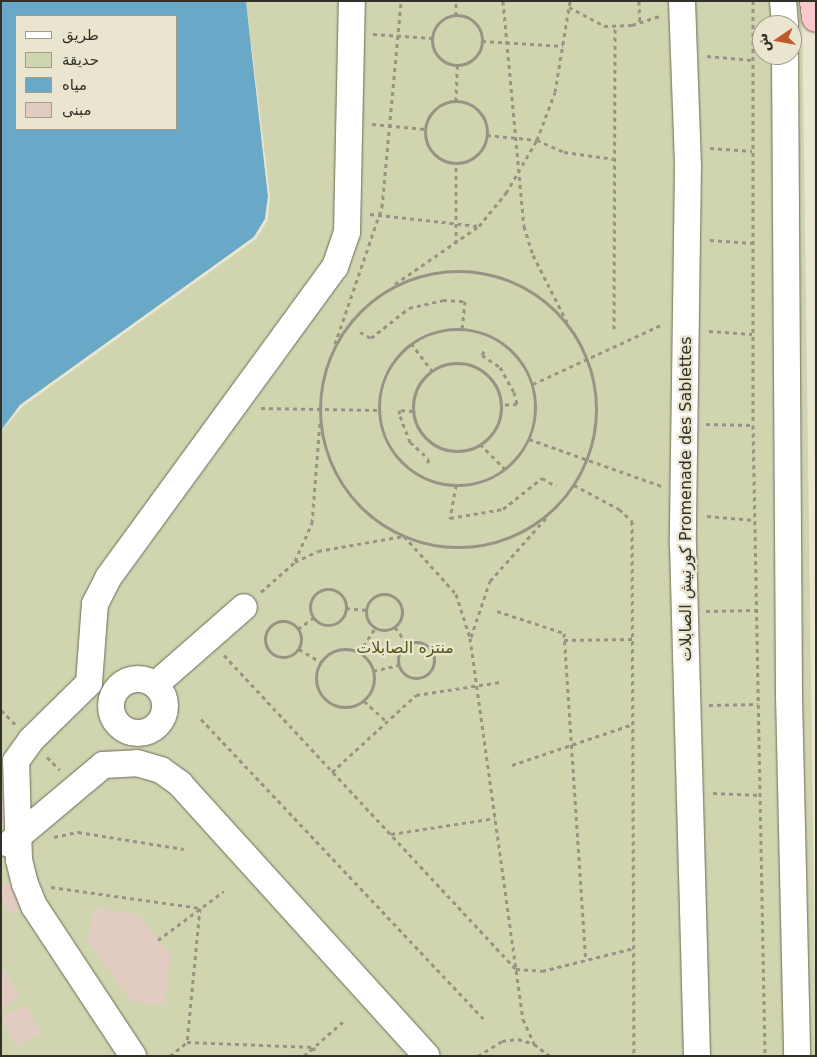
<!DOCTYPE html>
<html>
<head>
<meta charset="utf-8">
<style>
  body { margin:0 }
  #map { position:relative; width:817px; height:1057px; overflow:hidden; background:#eae5cf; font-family:"DejaVu Sans",Cairo,sans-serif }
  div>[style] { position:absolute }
  .green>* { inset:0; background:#d0d5b0 }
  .water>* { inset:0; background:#69a8c6 }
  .pier>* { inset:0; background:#eae5cf }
  .building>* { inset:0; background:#e2cbc0 }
  .path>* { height:3px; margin-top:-1.5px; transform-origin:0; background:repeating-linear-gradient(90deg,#979484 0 4px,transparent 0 8px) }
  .path>.ring { margin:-1.5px; padding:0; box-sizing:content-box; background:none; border:3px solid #979484; border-radius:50% }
  .roads { filter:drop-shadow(0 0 1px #6e6956) drop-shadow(0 0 1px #6e6956) }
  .minor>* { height:26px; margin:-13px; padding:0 13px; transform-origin:13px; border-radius:13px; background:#fff }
  .minor>.ring { margin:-13px; padding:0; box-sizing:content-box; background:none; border:26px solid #fff; border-radius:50% }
  .highway>* { height:28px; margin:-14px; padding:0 14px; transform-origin:14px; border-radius:14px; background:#fbc7cd }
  span { translate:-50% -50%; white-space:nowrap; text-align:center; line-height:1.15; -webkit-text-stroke:4.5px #eae5cf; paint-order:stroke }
  .street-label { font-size:16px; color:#323028 }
  .park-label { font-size:16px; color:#535715 }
  .frame { position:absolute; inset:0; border:2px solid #323028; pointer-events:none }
  .legend { position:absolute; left:15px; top:15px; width:162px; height:115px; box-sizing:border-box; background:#eae5cf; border:1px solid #a09d8c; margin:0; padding:6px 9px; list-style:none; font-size:15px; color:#323028 }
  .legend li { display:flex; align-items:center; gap:10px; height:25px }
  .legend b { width:25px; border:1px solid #a09d8c }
  .north { position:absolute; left:752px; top:15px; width:50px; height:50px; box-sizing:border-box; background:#eae5cf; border:1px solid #a09d8c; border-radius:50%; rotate:258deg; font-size:14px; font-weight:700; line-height:20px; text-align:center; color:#323028 }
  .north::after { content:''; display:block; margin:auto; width:18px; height:22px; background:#c05a2c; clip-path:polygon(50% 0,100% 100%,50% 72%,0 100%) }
</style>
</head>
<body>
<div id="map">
  <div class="green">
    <div style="clip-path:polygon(evenodd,246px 1px,802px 1px,816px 1056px,1px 1056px,1px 430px,20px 405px,254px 237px,265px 219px,268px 196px,246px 1px,762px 25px,792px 25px,792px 55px,762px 55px,762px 25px)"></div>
  </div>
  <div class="water">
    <div style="clip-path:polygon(evenodd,1px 1px,246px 1px,268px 196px,265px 219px,254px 237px,20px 405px,1px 430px,1px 1px,16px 16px,176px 16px,176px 129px,16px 129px,16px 16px)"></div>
  </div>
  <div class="pier">
    <div style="clip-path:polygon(246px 1px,270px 196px,268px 220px,256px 239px,22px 407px,1px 432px,20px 405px,254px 237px,265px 219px,268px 196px)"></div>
  </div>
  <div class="building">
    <div style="clip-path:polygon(1px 799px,15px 815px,1px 826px)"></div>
    <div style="clip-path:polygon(14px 880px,28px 905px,10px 915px,1px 899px,1px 887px)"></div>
    <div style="clip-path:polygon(94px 907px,139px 915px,171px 956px,164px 1006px,131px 1001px,88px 941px)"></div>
    <div style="clip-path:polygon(6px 971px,20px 998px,1px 1008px,1px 973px)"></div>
    <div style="clip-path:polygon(26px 1005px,41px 1034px,16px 1047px,1px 1018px)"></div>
  </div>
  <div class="path">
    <div style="left:503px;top:1px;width:226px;rotate:84.7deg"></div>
    <div style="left:524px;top:226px;width:30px;rotate:73deg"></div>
    <div style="left:533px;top:255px;width:75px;rotate:63.1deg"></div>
    <div style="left:639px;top:1px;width:23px;rotate:88deg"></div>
    <div style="left:753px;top:1px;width:424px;rotate:90deg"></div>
    <div style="left:753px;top:425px;width:631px;rotate:88.91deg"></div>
    <div style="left:569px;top:7px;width:40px;rotate:28deg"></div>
    <div style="left:604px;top:26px;width:28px;rotate:-2deg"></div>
    <div style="left:632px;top:25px;width:29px;rotate:-18deg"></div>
    <div style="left:456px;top:15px;width:14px;rotate:-90deg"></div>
    <div class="ring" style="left:432px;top:15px;width:47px;height:47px"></div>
    <div style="left:373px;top:34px;width:59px;rotate:3.9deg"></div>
    <div style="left:482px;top:41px;width:81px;rotate:3.5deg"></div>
    <div style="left:707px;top:56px;width:46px;rotate:5deg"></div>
    <div class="ring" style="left:425px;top:101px;width:59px;height:59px"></div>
    <div style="left:456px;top:101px;width:36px;rotate:-88deg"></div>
    <div style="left:372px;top:124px;width:53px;rotate:5.4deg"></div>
    <div style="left:487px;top:135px;width:50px;rotate:5.7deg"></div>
    <div style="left:537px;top:140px;width:30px;rotate:24deg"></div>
    <div style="left:564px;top:152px;width:51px;rotate:7.8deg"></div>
    <div style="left:710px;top:148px;width:42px;rotate:4.1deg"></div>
    <div style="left:370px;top:214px;width:109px;rotate:6.3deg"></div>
    <div style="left:710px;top:240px;width:42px;rotate:4.1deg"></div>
    <div style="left:456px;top:243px;width:79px;rotate:-90deg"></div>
    <div class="ring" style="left:320px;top:271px;width:273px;height:273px"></div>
    <div style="left:395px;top:284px;width:102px;rotate:-34.6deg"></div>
    <div style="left:479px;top:226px;width:43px;rotate:-50.7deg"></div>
    <div style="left:506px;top:193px;width:61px;rotate:-59.7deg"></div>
    <div style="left:537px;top:140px;width:51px;rotate:-69.4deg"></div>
    <div style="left:555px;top:92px;width:92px;rotate:-80.6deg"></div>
    <div class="ring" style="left:379px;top:329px;width:153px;height:153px"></div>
    <div style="left:614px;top:329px;width:302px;rotate:-89.8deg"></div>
    <div style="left:709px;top:331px;width:43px;rotate:4deg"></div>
    <div style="left:360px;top:332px;width:13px;rotate:29deg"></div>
    <div style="left:371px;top:338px;width:48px;rotate:-38.3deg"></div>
    <div style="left:409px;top:308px;width:35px;rotate:-13deg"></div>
    <div style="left:443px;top:300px;width:22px;rotate:3deg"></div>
    <div style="left:465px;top:301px;width:27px;rotate:96deg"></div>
    <div style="left:411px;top:343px;width:35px;rotate:53deg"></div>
    <div style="left:335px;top:344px;width:145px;rotate:-71.1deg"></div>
    <div style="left:382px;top:207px;width:207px;rotate:-84.7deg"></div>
    <div style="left:484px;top:351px;width:4px;rotate:117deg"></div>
    <div style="left:482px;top:355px;width:22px;rotate:34deg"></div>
    <div style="left:500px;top:367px;width:29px;rotate:61deg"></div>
    <div style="left:514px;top:392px;width:12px;rotate:76deg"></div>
    <div style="left:517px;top:404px;width:17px;rotate:177deg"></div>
    <div class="ring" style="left:413px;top:363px;width:85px;height:85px"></div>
    <div style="left:533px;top:384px;width:143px;rotate:-24.8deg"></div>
    <div style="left:261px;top:408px;width:117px;rotate:1deg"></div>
    <div style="left:413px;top:411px;width:14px;rotate:-176deg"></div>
    <div style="left:399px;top:410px;width:6px;rotate:81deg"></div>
    <div style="left:400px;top:416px;width:28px;rotate:69deg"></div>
    <div style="left:410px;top:442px;width:25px;rotate:42deg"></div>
    <div style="left:429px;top:459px;width:4px;rotate:117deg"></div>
    <div style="left:706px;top:424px;width:47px;rotate:1.2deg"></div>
    <div style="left:529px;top:439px;width:141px;rotate:19.5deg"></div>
    <div style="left:480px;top:444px;width:35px;rotate:45deg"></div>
    <div style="left:456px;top:485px;width:34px;rotate:100deg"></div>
    <div style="left:450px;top:518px;width:54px;rotate:-9.6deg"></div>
    <div style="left:503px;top:509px;width:50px;rotate:-38.5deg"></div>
    <div style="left:542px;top:478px;width:16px;rotate:30deg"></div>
    <div style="left:574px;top:485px;width:51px;rotate:28.1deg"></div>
    <div style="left:619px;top:509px;width:18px;rotate:43deg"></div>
    <div style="left:632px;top:521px;width:535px;rotate:89.79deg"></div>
    <div style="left:707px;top:516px;width:47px;rotate:4.9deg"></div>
    <div style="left:295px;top:561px;width:42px;rotate:-65.9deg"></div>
    <div style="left:312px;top:523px;width:101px;rotate:-85.5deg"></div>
    <div class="ring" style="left:310px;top:589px;width:33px;height:33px"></div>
    <div style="left:261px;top:592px;width:45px;rotate:-41.4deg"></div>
    <div style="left:295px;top:562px;width:25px;rotate:-26deg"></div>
    <div style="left:318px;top:551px;width:87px;rotate:-9.9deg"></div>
    <div style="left:404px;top:536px;width:78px;rotate:48.1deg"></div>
    <div style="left:456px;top:594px;width:46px;rotate:72.3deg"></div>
    <div style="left:470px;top:638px;width:385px;rotate:82.1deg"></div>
    <div style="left:523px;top:1019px;width:27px;rotate:66deg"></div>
    <div class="ring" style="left:366px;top:594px;width:33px;height:33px"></div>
    <div style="left:346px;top:608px;width:20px;rotate:6deg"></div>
    <div style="left:497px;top:611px;width:71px;rotate:18.2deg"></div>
    <div style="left:564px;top:633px;width:328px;rotate:86.2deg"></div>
    <div style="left:706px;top:611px;width:50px;rotate:-1.1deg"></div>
    <div class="ring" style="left:265px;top:621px;width:33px;height:33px"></div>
    <div style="left:395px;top:627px;width:21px;rotate:55deg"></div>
    <div style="left:298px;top:629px;width:19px;rotate:-36deg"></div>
    <div style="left:471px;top:637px;width:59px;rotate:-71.3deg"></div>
    <div style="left:490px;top:581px;width:84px;rotate:-48.4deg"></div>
    <div style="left:564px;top:640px;width:68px;rotate:-0.8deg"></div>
    <div class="ring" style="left:398px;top:642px;width:33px;height:33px"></div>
    <div class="ring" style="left:316px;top:649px;width:55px;height:55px"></div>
    <div style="left:299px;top:649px;width:26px;rotate:31deg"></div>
    <div style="left:359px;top:653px;width:30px;rotate:-57deg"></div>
    <div style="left:224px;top:655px;width:429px;rotate:47.1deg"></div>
    <div style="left:516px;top:969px;width:26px;rotate:4deg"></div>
    <div style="left:542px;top:971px;width:95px;rotate:-14deg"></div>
    <div style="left:373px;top:671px;width:26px;rotate:-13deg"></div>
    <div style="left:364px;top:701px;width:31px;rotate:42deg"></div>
    <div style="left:709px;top:705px;width:49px;rotate:-1.2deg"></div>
    <div style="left:1px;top:710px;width:20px;rotate:45deg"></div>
    <div style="left:201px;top:719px;width:412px;rotate:46.7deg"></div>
    <div style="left:47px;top:757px;width:18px;rotate:45deg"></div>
    <div style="left:512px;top:765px;width:128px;rotate:-18.7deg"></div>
    <div style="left:332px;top:772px;width:114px;rotate:-42.5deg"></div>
    <div style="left:416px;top:695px;width:85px;rotate:-8.8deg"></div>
    <div style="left:713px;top:793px;width:47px;rotate:2.4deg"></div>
    <div style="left:391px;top:834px;width:105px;rotate:-8.7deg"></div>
    <div style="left:54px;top:837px;width:25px;rotate:-12deg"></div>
    <div style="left:78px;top:832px;width:107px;rotate:9.1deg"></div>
    <div style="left:51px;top:887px;width:150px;rotate:8deg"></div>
    <div style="left:200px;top:908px;width:135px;rotate:95.5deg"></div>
    <div style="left:158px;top:940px;width:82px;rotate:-36.6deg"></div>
    <div style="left:170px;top:1056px;width:22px;rotate:-39deg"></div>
    <div style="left:187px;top:1042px;width:127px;rotate:2.3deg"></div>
    <div style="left:314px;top:1047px;width:9px;rotate:90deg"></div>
    <div style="left:304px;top:1056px;width:55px;rotate:-41.3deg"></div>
    <div style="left:478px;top:1056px;width:28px;rotate:-32deg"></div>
    <div style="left:502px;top:1041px;width:16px;rotate:-7deg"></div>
    <div style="left:518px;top:1039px;width:17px;rotate:17deg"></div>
    <div style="left:534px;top:1044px;width:20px;rotate:37deg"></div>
  </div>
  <div class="roads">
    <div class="minor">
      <div style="left:682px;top:1px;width:165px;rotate:87.9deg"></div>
      <div style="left:688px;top:166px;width:379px;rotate:90.8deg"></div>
      <div style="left:683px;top:545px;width:511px;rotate:88.43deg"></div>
      <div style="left:783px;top:1px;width:24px;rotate:85deg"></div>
      <div style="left:785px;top:55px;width:641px;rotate:89.64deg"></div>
      <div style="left:789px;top:696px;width:360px;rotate:88.7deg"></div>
      <div class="ring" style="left:111px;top:679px;width:28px;height:28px"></div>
      <div style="left:155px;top:685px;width:118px;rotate:-41.2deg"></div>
      <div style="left:9px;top:844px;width:123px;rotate:-40deg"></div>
      <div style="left:103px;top:765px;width:34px;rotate:-3deg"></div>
      <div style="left:137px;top:763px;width:25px;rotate:16deg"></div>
      <div style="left:161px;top:770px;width:24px;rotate:36deg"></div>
      <div style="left:180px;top:784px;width:367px;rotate:47.8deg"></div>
      <div style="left:133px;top:1056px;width:180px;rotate:-123.4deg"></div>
      <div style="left:34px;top:906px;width:24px;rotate:-112deg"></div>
      <div style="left:25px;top:884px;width:25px;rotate:-104deg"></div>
      <div style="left:19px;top:860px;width:99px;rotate:-91.7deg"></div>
      <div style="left:16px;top:761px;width:26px;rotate:-54deg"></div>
      <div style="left:31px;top:740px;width:81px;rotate:-44.5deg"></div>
      <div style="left:89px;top:683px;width:79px;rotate:-85.7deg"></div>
      <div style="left:95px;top:604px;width:29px;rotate:-63deg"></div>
      <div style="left:108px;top:578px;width:385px;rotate:-53.9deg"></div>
      <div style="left:335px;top:267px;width:37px;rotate:-71deg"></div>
      <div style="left:347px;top:232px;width:231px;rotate:-88.8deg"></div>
    </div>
    <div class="highway">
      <div style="left:814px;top:1px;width:17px;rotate:83deg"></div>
    </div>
  </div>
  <div class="street-label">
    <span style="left:686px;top:499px;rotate:-90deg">كورنيش الصابلات Promenade des Sablettes</span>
  </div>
  <div class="park-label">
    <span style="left:405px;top:648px">منتزه الصابلات</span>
  </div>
  <div class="frame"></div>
  <ul class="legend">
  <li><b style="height:6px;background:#fff"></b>طريق</li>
  <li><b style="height:14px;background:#d0d5b0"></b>حديقة</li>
  <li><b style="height:14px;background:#69a8c6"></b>مياه</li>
  <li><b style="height:14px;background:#e2cbc0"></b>مبنى</li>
  </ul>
  <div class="north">ش</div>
</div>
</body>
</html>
